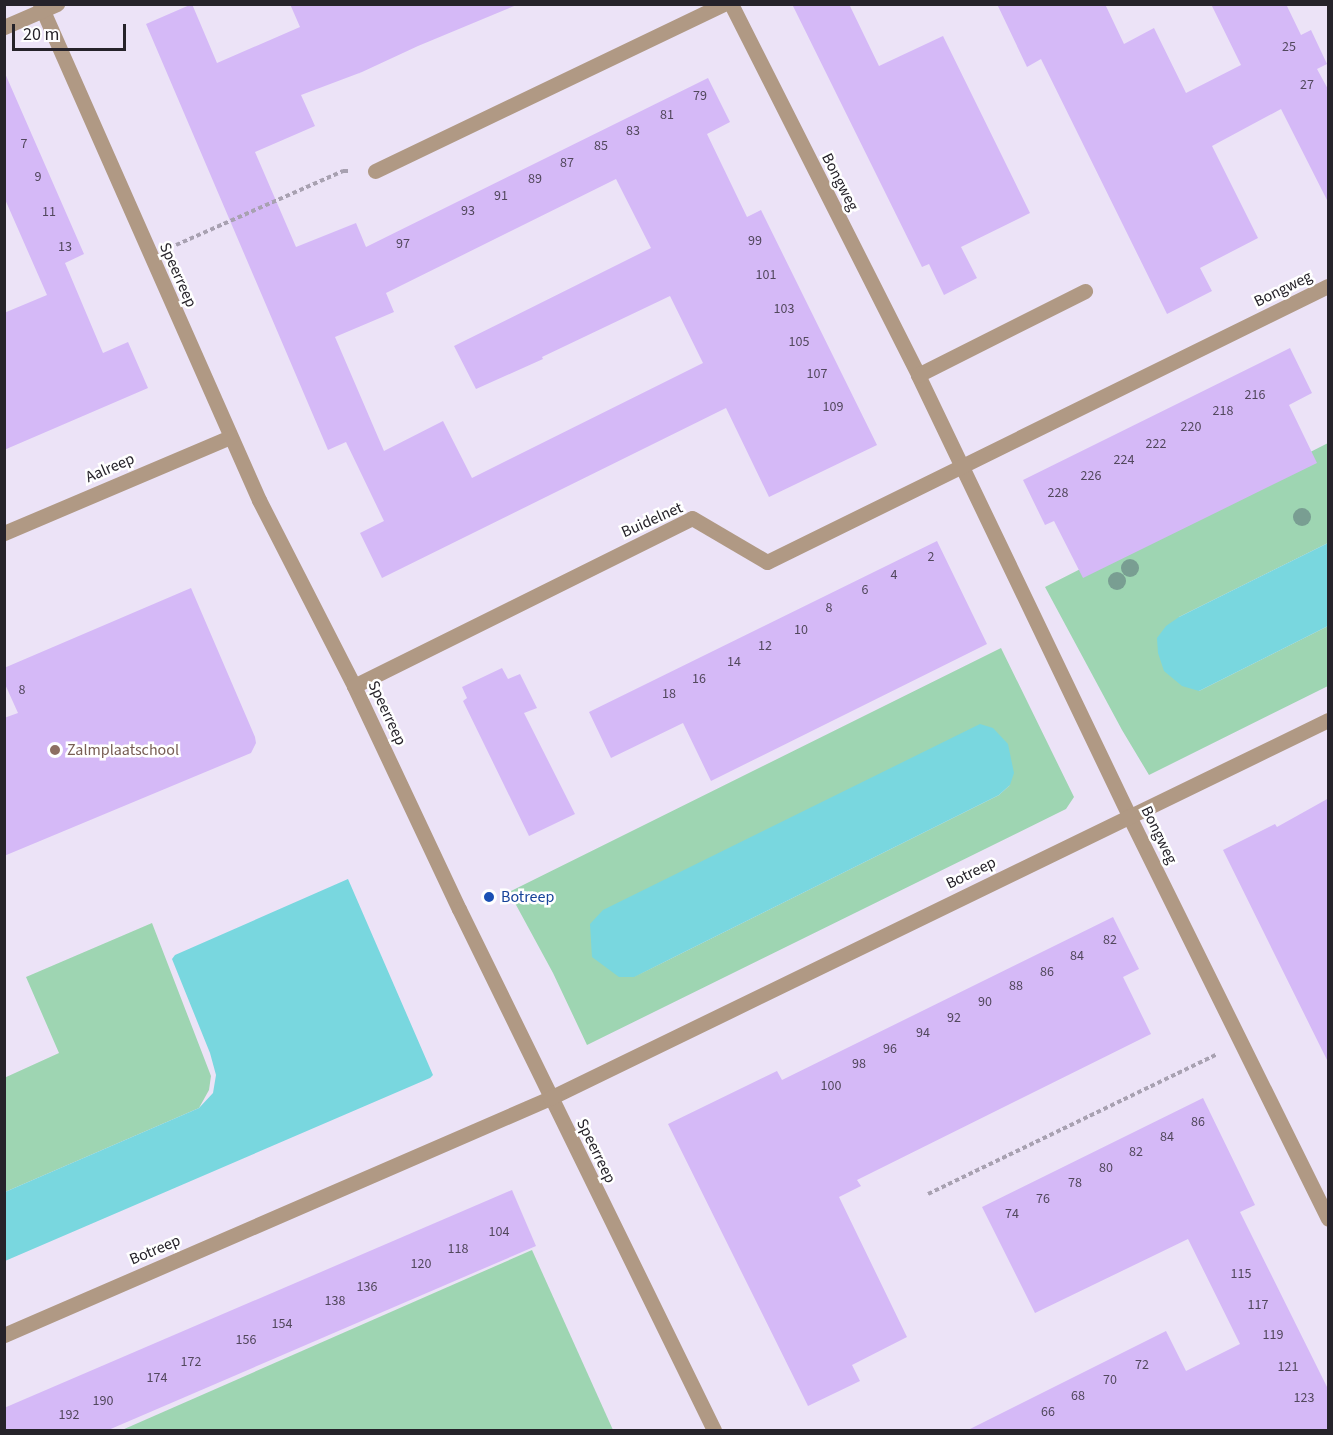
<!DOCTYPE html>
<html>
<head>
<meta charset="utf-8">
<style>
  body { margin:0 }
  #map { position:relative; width:1333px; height:1435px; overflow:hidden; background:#ece3f7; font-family:"Source Sans 3",sans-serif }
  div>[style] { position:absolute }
  .green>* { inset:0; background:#9ed5b2 }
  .water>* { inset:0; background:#79d7df }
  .building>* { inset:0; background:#d5b9f7 }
  .path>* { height:4px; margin-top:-2px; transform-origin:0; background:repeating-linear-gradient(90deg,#a8a1b1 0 4.5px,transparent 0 7.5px) }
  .minor>* { height:15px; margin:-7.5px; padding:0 7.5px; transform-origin:7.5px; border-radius:7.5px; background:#b09984 }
  .trees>* { width:18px; height:18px; margin:-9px; border-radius:50%; background:#799e92 }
  .dots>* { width:16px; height:16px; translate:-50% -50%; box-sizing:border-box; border:3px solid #fff; border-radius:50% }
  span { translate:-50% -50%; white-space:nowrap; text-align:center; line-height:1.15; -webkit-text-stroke:5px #fff; paint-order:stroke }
  .number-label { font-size:14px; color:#52485d }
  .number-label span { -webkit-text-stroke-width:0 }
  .street-label { font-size:16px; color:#26232a }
  .education-label { font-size:16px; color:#785e54 }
  .left { translate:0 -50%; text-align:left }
  .transit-label { font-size:16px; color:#164399 }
  .frame { position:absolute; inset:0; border:6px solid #26232a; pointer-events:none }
  .scale { position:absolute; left:12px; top:24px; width:114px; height:27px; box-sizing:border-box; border:3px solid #26232a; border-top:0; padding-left:8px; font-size:18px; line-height:21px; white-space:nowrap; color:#26232a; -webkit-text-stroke:4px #fff; paint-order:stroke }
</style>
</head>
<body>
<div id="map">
  <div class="green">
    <div style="clip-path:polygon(1328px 443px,1328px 543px,1179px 617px,1199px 691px,1328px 626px,1328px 686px,1149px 775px,1122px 730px,1045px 587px)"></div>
    <div style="clip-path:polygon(evenodd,1001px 648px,1074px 797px,1066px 809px,587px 1045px,553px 973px,509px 892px,1001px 648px,1010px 785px,999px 795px,634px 977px,1010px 785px)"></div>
    <div style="clip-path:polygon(152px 923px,211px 1076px,209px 1090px,199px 1108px,5px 1192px,4px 1078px,59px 1053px,26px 977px)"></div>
    <div style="clip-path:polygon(532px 1250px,613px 1430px,122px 1430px)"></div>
  </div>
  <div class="water">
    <div style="clip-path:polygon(1328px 543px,1328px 626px,1199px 691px,1182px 686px,1164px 671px,1158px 653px,1157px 638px,1166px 626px,1179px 617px)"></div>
    <div style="clip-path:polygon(980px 724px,993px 728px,1008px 744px,1014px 773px,1010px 785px,999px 795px,634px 977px,619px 977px,592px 957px,590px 924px,603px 910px)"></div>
    <div style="clip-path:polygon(348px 879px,433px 1075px,430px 1078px,5px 1261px,5px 1192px,199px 1108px,213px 1093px,216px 1075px,210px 1053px,172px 959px,175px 955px)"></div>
  </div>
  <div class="building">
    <div style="clip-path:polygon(evenodd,192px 4px,217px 63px,300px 27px,290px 4px,519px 4px,418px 46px,362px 72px,301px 95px,315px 126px,255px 152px,296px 247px,356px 223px,366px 247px,708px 78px,730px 122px,707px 134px,747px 217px,761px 210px,877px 445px,769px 497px,726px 408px,382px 578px,360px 533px,384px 521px,346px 442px,328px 450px,146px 24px,192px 4px,616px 179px,651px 248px,454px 346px,476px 389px,543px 359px,542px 357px,670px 296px,703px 363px,472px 478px,443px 421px,384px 451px,335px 337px,394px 312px,386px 293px,616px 179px)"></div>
    <div style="clip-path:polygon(792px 4px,849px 4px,879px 66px,943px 36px,1030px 213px,961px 247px,977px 278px,944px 295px,929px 264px,922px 267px)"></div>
    <div style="clip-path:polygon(997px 4px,1105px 4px,1124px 44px,1154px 28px,1186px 93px,1241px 65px,1211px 4px,1286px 4px,1301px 35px,1311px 30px,1327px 64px,1317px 69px,1329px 91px,1329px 204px,1281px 109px,1212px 146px,1258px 238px,1200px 268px,1212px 291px,1167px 314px,1041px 59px,1027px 67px)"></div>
    <div style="clip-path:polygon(4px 71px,84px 254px,65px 263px,103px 353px,128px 342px,148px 388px,4px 450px,4px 313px,47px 295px,4px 197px)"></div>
    <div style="clip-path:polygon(1290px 348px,1312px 393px,1289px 405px,1317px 463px,1083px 578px,1054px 521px,1045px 525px,1023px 480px)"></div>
    <div style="clip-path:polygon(937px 541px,987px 644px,711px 781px,683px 723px,611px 758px,589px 712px)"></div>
    <div style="clip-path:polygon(191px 588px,255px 737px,256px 743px,251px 753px,4px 856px,4px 718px,18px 713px,4px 682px,4px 668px)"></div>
    <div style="clip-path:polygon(502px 668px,508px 679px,520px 674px,537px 708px,524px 713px,575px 814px,529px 836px,463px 701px,467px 698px,462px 687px)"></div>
    <div style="clip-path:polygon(1329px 798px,1329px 1064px,1223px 850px,1275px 824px,1277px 827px)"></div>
    <div style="clip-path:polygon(1113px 917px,1139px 969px,1123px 977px,1151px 1034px,857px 1180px,861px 1186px,839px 1197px,907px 1337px,852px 1365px,860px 1381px,808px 1406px,668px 1124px,777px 1071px,782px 1080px)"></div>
    <div style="clip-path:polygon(1203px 1098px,1255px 1205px,1240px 1212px,1329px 1391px,1329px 1431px,966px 1431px,1166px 1331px,1186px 1371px,1240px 1344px,1188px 1239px,1035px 1313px,982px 1207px)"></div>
    <div style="clip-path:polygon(512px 1190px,536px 1246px,106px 1431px,4px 1431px,4px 1408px)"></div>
  </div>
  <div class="path">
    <div style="left:176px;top:245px;width:183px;rotate:-23.9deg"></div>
    <div style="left:343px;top:171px;width:5px"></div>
    <div style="left:928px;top:1194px;width:321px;rotate:-25.8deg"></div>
  </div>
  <div class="minor">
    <div style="left:40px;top:4px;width:542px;rotate:66.18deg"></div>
    <div style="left:259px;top:500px;width:209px;rotate:62.9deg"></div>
    <div style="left:354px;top:686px;width:246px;rotate:64.8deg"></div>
    <div style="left:459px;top:909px;width:580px;rotate:63.92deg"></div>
    <div style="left:731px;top:4px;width:415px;rotate:63.2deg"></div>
    <div style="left:918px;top:375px;width:489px;rotate:64.4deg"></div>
    <div style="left:1129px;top:816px;width:449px;rotate:63.7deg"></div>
    <div style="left:4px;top:27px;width:58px;rotate:-23.5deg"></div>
    <div style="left:375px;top:171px;width:386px;rotate:-25.6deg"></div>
    <div style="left:918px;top:375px;width:187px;rotate:-26.7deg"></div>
    <div style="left:4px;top:533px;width:246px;rotate:-23deg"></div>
    <div style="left:354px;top:686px;width:377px;rotate:-26.4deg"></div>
    <div style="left:692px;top:518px;width:87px;rotate:30.4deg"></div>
    <div style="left:767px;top:562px;width:625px;rotate:-26.2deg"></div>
    <div style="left:4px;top:1335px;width:595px;rotate:-23.46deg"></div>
    <div style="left:550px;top:1098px;width:865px;rotate:-25.91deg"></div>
  </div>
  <div class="trees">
    <div style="left:1302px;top:517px"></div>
    <div style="left:1130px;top:568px"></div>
    <div style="left:1117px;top:581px"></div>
  </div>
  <div class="dots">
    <div style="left:55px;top:750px;background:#8d6e63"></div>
    <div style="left:489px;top:897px;background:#1a4fb4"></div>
  </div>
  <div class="number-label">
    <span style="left:1289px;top:47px">25</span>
    <span style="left:1307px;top:85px">27</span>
    <span style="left:700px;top:96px">79</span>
    <span style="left:667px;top:115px">81</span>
    <span style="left:633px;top:131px">83</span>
    <span style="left:24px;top:144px">7</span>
    <span style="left:601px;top:146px">85</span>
    <span style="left:567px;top:163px">87</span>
    <span style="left:38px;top:177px">9</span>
    <span style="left:535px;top:179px">89</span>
    <span style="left:501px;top:196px">91</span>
    <span style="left:468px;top:211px">93</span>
    <span style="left:49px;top:212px">11</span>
    <span style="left:755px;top:241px">99</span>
    <span style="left:403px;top:244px">97</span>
    <span style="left:65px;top:247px">13</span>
    <span style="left:766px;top:275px">101</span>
    <span style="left:784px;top:309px">103</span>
    <span style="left:799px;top:342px">105</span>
    <span style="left:817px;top:374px">107</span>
    <span style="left:1255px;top:395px">216</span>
    <span style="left:833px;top:407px">109</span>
    <span style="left:1223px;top:411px">218</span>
    <span style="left:1191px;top:427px">220</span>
    <span style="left:1156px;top:444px">222</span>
    <span style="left:1124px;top:460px">224</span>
    <span style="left:1091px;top:476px">226</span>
    <span style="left:1058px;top:493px">228</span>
    <span style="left:931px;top:557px">2</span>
    <span style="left:894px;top:575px">4</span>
    <span style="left:865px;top:590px">6</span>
    <span style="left:829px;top:608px">8</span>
    <span style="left:801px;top:630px">10</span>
    <span style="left:765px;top:646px">12</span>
    <span style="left:734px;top:662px">14</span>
    <span style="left:699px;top:679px">16</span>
    <span style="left:22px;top:690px">8</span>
    <span style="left:669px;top:694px">18</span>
    <span style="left:1110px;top:940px">82</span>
    <span style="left:1077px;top:956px">84</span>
    <span style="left:1047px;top:972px">86</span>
    <span style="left:1016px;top:986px">88</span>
    <span style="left:985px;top:1002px">90</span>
    <span style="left:954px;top:1018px">92</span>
    <span style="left:923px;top:1033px">94</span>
    <span style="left:890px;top:1049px">96</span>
    <span style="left:859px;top:1064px">98</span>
    <span style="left:831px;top:1086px">100</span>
    <span style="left:1198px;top:1122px">86</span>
    <span style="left:1167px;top:1137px">84</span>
    <span style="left:1136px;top:1152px">82</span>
    <span style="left:1106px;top:1168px">80</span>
    <span style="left:1075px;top:1183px">78</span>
    <span style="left:1043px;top:1199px">76</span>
    <span style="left:1012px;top:1214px">74</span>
    <span style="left:499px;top:1232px">104</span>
    <span style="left:458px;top:1249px">118</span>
    <span style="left:421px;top:1264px">120</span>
    <span style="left:1241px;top:1274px">115</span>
    <span style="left:367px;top:1287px">136</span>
    <span style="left:335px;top:1301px">138</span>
    <span style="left:1258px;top:1305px">117</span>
    <span style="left:282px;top:1324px">154</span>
    <span style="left:1273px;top:1335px">119</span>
    <span style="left:246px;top:1340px">156</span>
    <span style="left:191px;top:1362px">172</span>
    <span style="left:1142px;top:1365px">72</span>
    <span style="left:1288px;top:1367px">121</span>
    <span style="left:157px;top:1378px">174</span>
    <span style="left:1110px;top:1380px">70</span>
    <span style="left:1078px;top:1396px">68</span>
    <span style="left:1304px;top:1398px">123</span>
    <span style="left:103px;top:1401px">190</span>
    <span style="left:1048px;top:1412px">66</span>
    <span style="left:69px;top:1415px">192</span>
  </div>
  <div class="street-label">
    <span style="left:840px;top:182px;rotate:63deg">Bongweg</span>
    <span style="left:178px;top:275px;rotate:66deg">Speerreep</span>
    <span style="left:1283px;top:289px;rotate:-26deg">Bongweg</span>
    <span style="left:110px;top:468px;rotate:-23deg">Aalreep</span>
    <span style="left:652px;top:520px;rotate:-24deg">Buidelnet</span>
    <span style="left:387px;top:713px;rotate:65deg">Speerreep</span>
    <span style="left:1159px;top:835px;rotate:64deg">Bongweg</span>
    <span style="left:971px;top:873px;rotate:-26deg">Botreep</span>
    <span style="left:596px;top:1151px;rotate:64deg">Speerreep</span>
    <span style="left:155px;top:1250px;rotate:-23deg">Botreep</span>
  </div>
  <div class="education-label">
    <span class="left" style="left:67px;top:750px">Zalmplaatschool</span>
  </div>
  <div class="transit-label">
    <span class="left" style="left:501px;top:897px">Botreep</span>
  </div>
  <div class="frame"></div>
  <div class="scale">20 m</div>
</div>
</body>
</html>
